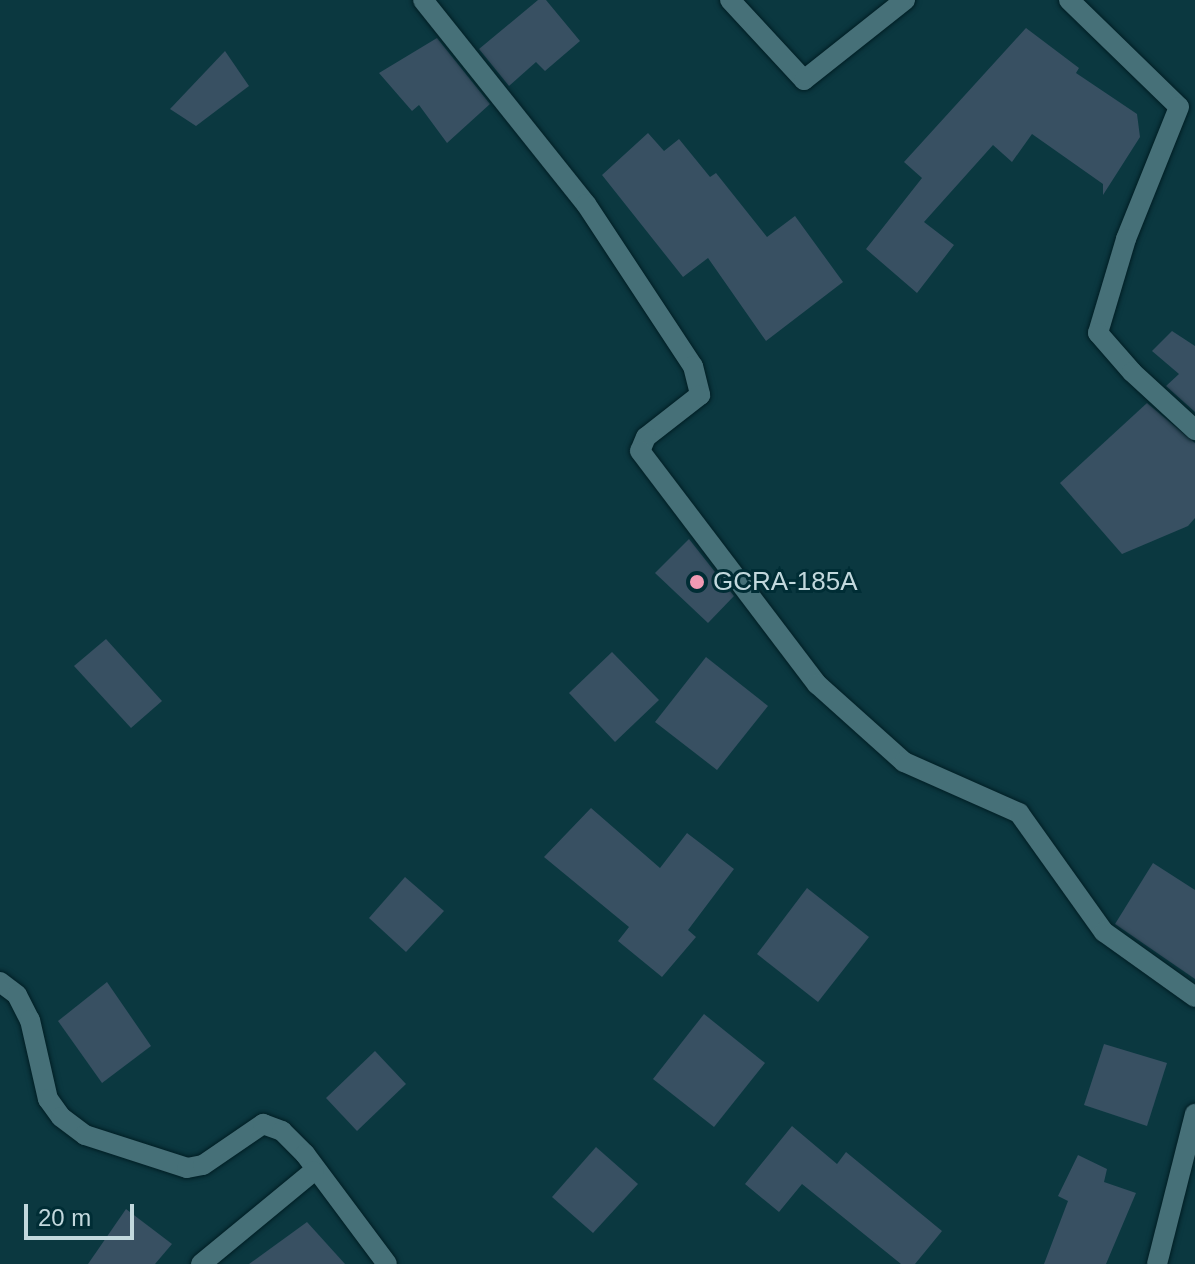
<!DOCTYPE html>
<html>
<head>
<meta charset="utf-8">
<style>
  body { margin:0 }
  #map { position:relative; width:1195px; height:1264px; overflow:hidden; background:#0b3840; font-family:Helvetica,sans-serif }
  div>[style] { position:absolute }
  .building>* { inset:0; background:#385062 }
  .roads { filter:drop-shadow(0 0 2px #001e24) drop-shadow(0 0 2px #001e24) }
  .minor>* { height:20px; margin:-10px; padding:0 10px; transform-origin:10px; border-radius:10px; background:#467078 }
  .dots>* { width:22px; height:22px; translate:-50% -50%; box-sizing:border-box; border:4px solid #002d35; border-radius:50% }
  span { translate:-50% -50%; white-space:nowrap; text-align:center; line-height:1.15; -webkit-text-stroke:6px #002d35; paint-order:stroke }
  .poi-label { font-size:26px; color:#c2d8dd }
  .left { translate:0 -50%; text-align:left }
  .scale { position:absolute; left:24px; top:1204px; width:110px; height:36px; box-sizing:border-box; border:4px solid #c2d8dd; border-top:0; padding-left:10px; font-size:24px; line-height:28px; white-space:nowrap; color:#c2d8dd; -webkit-text-stroke:6px #002d35; paint-order:stroke }
</style>
</head>
<body>
<div id="map">
  <div class="building">
    <div style="clip-path:polygon(538px 0,546px 0,580px 41px,545px 71px,536px 62px,509px 86px,479px 49px)"></div>
    <div style="clip-path:polygon(1026px 28px,1079px 68px,1076px 73px,1137px 114px,1140px 137px,1103px 195px,1103px 184px,1032px 134px,1012px 162px,993px 145px,924px 222px,954px 245px,917px 293px,866px 249px,922px 178px,904px 162px)"></div>
    <div style="clip-path:polygon(437px 38px,490px 104px,447px 143px,419px 105px,412px 111px,379px 73px)"></div>
    <div style="clip-path:polygon(225px 51px,249px 86px,196px 126px,170px 109px)"></div>
    <div style="clip-path:polygon(648px 133px,664px 151px,679px 139px,710px 177px,716px 173px,767px 237px,795px 216px,843px 282px,766px 341px,708px 258px,683px 277px,602px 175px)"></div>
    <div style="clip-path:polygon(1172px 331px,1195px 346px,1195px 412px,1166px 386px,1179px 374px,1152px 351px)"></div>
    <div style="clip-path:polygon(1147px 403px,1195px 443px,1195px 518px,1188px 526px,1122px 554px,1060px 483px)"></div>
    <div style="clip-path:polygon(689px 539px,734px 596px,708px 623px,655px 573px)"></div>
    <div style="clip-path:polygon(106px 639px,162px 701px,131px 728px,74px 666px)"></div>
    <div style="clip-path:polygon(612px 652px,659px 700px,615px 742px,569px 693px)"></div>
    <div style="clip-path:polygon(706px 657px,768px 706px,717px 770px,655px 722px)"></div>
    <div style="clip-path:polygon(591px 808px,660px 868px,687px 833px,734px 869px,688px 930px,696px 937px,662px 977px,618px 941px,629px 927px,544px 857px)"></div>
    <div style="clip-path:polygon(1153px 863px,1195px 890px,1195px 979px,1115px 924px)"></div>
    <div style="clip-path:polygon(405px 877px,444px 911px,406px 952px,369px 918px)"></div>
    <div style="clip-path:polygon(807px 888px,869px 937px,818px 1002px,757px 954px)"></div>
    <div style="clip-path:polygon(107px 982px,151px 1046px,102px 1083px,58px 1021px)"></div>
    <div style="clip-path:polygon(704px 1014px,765px 1063px,714px 1127px,653px 1079px)"></div>
    <div style="clip-path:polygon(1104px 1044px,1167px 1063px,1147px 1126px,1084px 1105px)"></div>
    <div style="clip-path:polygon(375px 1051px,406px 1084px,357px 1131px,326px 1098px)"></div>
    <div style="clip-path:polygon(792px 1126px,837px 1164px,846px 1152px,942px 1231px,915px 1264px,901px 1264px,802px 1184px,779px 1212px,745px 1184px)"></div>
    <div style="clip-path:polygon(596px 1147px,638px 1184px,593px 1233px,552px 1197px)"></div>
    <div style="clip-path:polygon(1078px 1155px,1107px 1169px,1104px 1182px,1136px 1193px,1106px 1264px,1044px 1264px,1068px 1201px,1058px 1196px)"></div>
    <div style="clip-path:polygon(126px 1209px,172px 1244px,155px 1264px,88px 1264px)"></div>
    <div style="clip-path:polygon(307px 1222px,345px 1264px,249px 1264px)"></div>
  </div>
  <div class="roads">
    <div class="minor">
      <div style="left:423px;top:0;width:261px;rotate:51.4deg"></div>
      <div style="left:586px;top:204px;width:194px;rotate:56.6deg"></div>
      <div style="left:693px;top:366px;width:30px;rotate:76deg"></div>
      <div style="left:700px;top:395px;width:68px;rotate:142.1deg"></div>
      <div style="left:646px;top:437px;width:15px;rotate:113deg"></div>
      <div style="left:640px;top:451px;width:293px;rotate:52.8deg"></div>
      <div style="left:817px;top:684px;width:117px;rotate:41.9deg"></div>
      <div style="left:904px;top:762px;width:126px;rotate:23.9deg"></div>
      <div style="left:1019px;top:813px;width:146px;rotate:54.5deg"></div>
      <div style="left:1104px;top:932px;width:112px;rotate:35.5deg"></div>
      <div style="left:730px;top:0;width:109px;rotate:47.2deg"></div>
      <div style="left:804px;top:80px;width:129px;rotate:-38.4deg"></div>
      <div style="left:1069px;top:0;width:153px;rotate:44.2deg"></div>
      <div style="left:1179px;top:107px;width:142px;rotate:111.9deg"></div>
      <div style="left:1126px;top:239px;width:98px;rotate:106.6deg"></div>
      <div style="left:1098px;top:333px;width:52px;rotate:48.9deg"></div>
      <div style="left:1132px;top:372px;width:86px;rotate:42.6deg"></div>
      <div style="left:0;top:982px;width:21px;rotate:37deg"></div>
      <div style="left:17px;top:995px;width:28px;rotate:63deg"></div>
      <div style="left:30px;top:1020px;width:81px;rotate:77.2deg"></div>
      <div style="left:48px;top:1099px;width:22px;rotate:54deg"></div>
      <div style="left:61px;top:1117px;width:30px;rotate:37deg"></div>
      <div style="left:85px;top:1135px;width:107px;rotate:17.9deg"></div>
      <div style="left:187px;top:1168px;width:16px;rotate:-11deg"></div>
      <div style="left:203px;top:1165px;width:73px;rotate:-34.3deg"></div>
      <div style="left:263px;top:1124px;width:20px;rotate:20deg"></div>
      <div style="left:282px;top:1131px;width:33px;rotate:45deg"></div>
      <div style="left:305px;top:1154px;width:137px;rotate:53.3deg"></div>
      <div style="left:201px;top:1264px;width:146px;rotate:-39.5deg"></div>
      <div style="left:1157px;top:1264px;width:155px;rotate:-75.8deg"></div>
    </div>
  </div>
  <div class="dots">
    <div style="left:697px;top:582px;background:#f19ab4"></div>
  </div>
  <div class="poi-label">
    <span class="left" style="left:713px;top:582px">GCRA-185A</span>
  </div>
  <div class="scale">20 m</div>
</div>
</body>
</html>
